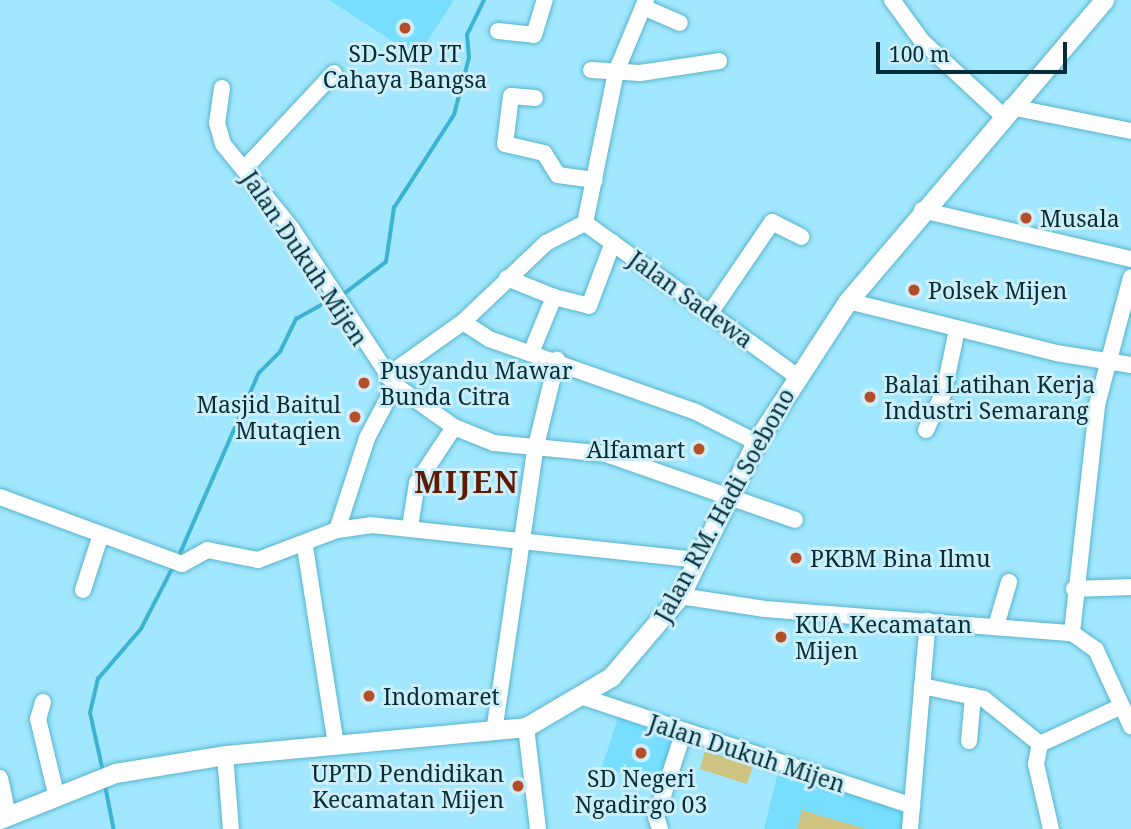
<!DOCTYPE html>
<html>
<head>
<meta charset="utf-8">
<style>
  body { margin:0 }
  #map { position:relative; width:1131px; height:829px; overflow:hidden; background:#a1e7fd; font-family:"Noto Serif",serif }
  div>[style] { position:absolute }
  .built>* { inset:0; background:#77dffd }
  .green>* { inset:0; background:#cfc381 }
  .stream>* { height:3.5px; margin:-1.75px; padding:0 1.75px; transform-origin:1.75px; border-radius:1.75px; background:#3cb3d2 }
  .roads { filter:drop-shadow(0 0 2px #57b4ce) drop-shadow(0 0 2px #57b4ce) }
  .minor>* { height:16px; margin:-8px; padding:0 8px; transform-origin:8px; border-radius:8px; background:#fff }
  .major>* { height:19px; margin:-9.5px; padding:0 9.5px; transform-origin:9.5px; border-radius:9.5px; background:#fff }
  .dots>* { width:19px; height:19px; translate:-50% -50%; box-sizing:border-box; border:4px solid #cdeef9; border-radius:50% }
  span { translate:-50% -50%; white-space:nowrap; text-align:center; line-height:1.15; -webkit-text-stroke:6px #cdeef9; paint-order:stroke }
  .poi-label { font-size:23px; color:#032e38 }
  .left { translate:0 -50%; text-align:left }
  .right { translate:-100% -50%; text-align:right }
  .street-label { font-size:23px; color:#032e38 }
  .district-label { font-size:30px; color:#5c1c03; font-weight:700; letter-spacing:2px }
  .scale { position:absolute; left:876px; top:42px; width:191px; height:32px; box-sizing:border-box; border:4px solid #032e38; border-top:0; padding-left:9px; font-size:21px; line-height:24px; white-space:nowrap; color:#032e38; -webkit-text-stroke:5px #cdeef9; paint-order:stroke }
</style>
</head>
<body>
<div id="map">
  <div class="built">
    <div style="clip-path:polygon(329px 0,454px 0,417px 57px)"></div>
    <div style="clip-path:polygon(618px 718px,681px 738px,665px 787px,602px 767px)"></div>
    <div style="clip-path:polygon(779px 768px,910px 808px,908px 829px,764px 829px)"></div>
  </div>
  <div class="green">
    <div style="clip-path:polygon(705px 751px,753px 766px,747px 784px,700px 769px)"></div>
    <div style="clip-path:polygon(802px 810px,866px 829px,797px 829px)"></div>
  </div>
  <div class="stream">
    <div style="left:341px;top:296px;width:56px;rotate:-37.1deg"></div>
    <div style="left:386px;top:262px;width:55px;rotate:-81.6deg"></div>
    <div style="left:394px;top:208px;width:111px;rotate:-57.2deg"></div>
    <div style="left:454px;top:115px;width:59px;rotate:-75.3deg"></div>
    <div style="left:469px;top:58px;width:23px;rotate:-95deg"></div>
    <div style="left:467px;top:35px;width:39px;rotate:-64deg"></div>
    <div style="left:178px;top:558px;width:202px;rotate:-66.4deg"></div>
    <div style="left:259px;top:373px;width:30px;rotate:-45deg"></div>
    <div style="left:280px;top:352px;width:37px;rotate:-64deg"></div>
    <div style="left:296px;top:319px;width:37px;rotate:-29deg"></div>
    <div style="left:103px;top:772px;width:60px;rotate:-102.4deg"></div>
    <div style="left:90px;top:713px;width:35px;rotate:-77deg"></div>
    <div style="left:98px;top:679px;width:66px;rotate:-49.3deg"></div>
    <div style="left:141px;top:629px;width:72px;rotate:-62.7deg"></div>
    <div style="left:105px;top:783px;width:47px;rotate:78.9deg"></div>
  </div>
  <div class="roads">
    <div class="minor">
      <div style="left:892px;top:0;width:51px;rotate:53.8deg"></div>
      <div style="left:922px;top:41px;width:110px;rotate:42.8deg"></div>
      <div style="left:643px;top:7px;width:40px;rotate:23.4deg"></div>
      <div style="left:498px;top:31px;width:36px;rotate:6deg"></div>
      <div style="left:534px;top:35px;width:37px;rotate:-73deg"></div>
      <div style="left:591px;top:70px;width:49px;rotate:3.5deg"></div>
      <div style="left:640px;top:73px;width:80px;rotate:-8.6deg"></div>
      <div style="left:222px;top:88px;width:35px;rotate:98deg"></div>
      <div style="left:217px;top:123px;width:22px;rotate:74deg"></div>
      <div style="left:223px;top:144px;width:109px;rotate:50.9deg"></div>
      <div style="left:292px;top:229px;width:187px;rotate:56.6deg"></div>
      <div style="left:395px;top:385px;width:72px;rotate:35.4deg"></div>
      <div style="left:454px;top:427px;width:43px;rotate:21.8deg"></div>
      <div style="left:494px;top:443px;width:113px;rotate:5.6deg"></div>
      <div style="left:606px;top:454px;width:200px;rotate:19.2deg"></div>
      <div style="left:535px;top:98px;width:24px;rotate:-175deg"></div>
      <div style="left:511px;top:96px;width:48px;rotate:97.1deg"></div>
      <div style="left:505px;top:144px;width:40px;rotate:13deg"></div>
      <div style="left:544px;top:153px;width:26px;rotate:58deg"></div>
      <div style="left:558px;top:175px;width:37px;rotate:8deg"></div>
      <div style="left:1011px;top:107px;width:122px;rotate:11.3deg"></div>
      <div style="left:245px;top:168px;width:130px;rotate:-46.9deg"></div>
      <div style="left:922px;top:210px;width:215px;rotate:13.2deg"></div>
      <div style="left:585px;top:223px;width:261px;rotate:35.9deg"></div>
      <div style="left:585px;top:223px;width:154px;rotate:-78.4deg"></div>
      <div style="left:616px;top:72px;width:78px;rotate:-67.4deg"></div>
      <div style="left:507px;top:278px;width:51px;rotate:22deg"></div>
      <div style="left:848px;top:301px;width:214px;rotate:14deg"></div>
      <div style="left:1056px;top:353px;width:76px;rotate:9.1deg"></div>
      <div style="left:710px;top:313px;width:110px;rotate:-55.7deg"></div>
      <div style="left:772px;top:222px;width:33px;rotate:27deg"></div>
      <div style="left:463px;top:322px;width:31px;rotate:33deg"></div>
      <div style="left:489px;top:339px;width:219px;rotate:19.4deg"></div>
      <div style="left:696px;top:412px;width:67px;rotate:26.6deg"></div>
      <div style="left:531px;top:353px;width:61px;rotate:-67.7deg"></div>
      <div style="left:554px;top:297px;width:36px;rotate:14deg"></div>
      <div style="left:589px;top:306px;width:68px;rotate:-69.4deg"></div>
      <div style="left:387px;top:376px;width:93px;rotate:-35.4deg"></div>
      <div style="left:463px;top:322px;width:115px;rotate:-43.6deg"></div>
      <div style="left:546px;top:243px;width:44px;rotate:-27.1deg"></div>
      <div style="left:926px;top:430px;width:42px;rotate:-64.7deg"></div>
      <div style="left:944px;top:392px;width:64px;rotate:-78.3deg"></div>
      <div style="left:0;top:497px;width:194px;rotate:20.2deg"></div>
      <div style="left:182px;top:564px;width:29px;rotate:-29deg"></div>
      <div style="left:207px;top:550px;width:52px;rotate:11.1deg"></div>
      <div style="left:258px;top:560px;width:85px;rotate:-20.8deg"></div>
      <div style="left:337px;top:530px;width:34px;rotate:-8deg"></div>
      <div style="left:371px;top:525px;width:327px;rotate:6.1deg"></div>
      <div style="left:410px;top:527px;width:45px;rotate:-81deg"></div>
      <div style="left:417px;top:483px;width:67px;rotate:-56.5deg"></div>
      <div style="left:337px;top:530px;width:97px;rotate:-71.9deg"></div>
      <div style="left:367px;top:438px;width:60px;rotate:-62.2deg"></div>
      <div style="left:305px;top:547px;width:201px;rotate:81.1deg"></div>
      <div style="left:1074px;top:589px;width:57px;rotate:-2deg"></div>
      <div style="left:83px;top:590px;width:56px;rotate:-72.2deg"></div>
      <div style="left:680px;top:596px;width:86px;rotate:8.7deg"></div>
      <div style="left:765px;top:609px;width:308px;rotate:4.5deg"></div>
      <div style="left:1072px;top:633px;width:29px;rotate:35deg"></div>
      <div style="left:1096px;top:650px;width:84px;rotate:65.3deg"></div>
      <div style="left:996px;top:626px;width:46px;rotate:-73.5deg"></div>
      <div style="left:1072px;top:633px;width:229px;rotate:-83.7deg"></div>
      <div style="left:1097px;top:405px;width:132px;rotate:-75.1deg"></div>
      <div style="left:922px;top:686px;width:63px;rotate:11.8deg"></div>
      <div style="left:984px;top:699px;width:72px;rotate:38.8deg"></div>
      <div style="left:583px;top:697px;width:347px;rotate:18.3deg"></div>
      <div style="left:43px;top:702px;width:18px;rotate:106deg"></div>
      <div style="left:38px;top:719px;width:77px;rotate:76.5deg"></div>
      <div style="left:526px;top:727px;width:103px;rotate:83.3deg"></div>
      <div style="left:494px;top:732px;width:285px;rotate:-81.7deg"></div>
      <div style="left:535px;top:450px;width:93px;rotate:-76.3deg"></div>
      <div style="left:969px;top:741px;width:45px;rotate:-84.9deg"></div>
      <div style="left:225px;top:755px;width:74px;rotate:85.4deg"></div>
      <div style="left:0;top:778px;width:38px;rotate:78deg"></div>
      <div style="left:660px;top:829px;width:13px;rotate:-108deg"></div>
      <div style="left:656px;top:817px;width:87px;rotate:-72deg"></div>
      <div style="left:910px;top:829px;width:209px;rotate:-85.1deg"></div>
      <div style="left:1051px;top:829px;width:67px;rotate:-103deg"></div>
      <div style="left:1036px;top:764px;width:20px;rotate:-79deg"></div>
      <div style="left:1040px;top:744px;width:90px;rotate:-24.9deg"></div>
    </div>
    <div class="major">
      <div style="left:0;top:819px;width:124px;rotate:-21.8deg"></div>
      <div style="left:115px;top:773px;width:111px;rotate:-9.3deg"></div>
      <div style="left:225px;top:755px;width:302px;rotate:-5.3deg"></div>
      <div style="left:526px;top:727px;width:99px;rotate:-30.5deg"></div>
      <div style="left:611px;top:677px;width:106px;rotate:-49.6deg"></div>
      <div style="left:680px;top:596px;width:172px;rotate:-63.7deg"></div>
      <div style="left:756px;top:442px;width:168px;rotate:-56.9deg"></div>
      <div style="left:848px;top:301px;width:395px;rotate:-49.6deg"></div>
    </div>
  </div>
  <div class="dots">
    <div style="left:405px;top:28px;background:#b54d28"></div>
    <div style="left:1026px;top:218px;background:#b54d28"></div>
    <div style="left:914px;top:290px;background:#b54d28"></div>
    <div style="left:364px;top:383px;background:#b54d28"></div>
    <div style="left:870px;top:397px;background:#b54d28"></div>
    <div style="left:355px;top:417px;background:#b54d28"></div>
    <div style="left:699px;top:449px;background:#b54d28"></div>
    <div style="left:796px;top:558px;background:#b54d28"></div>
    <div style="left:781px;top:637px;background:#b54d28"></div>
    <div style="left:369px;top:696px;background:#b54d28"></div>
    <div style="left:641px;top:753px;background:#b54d28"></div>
    <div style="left:518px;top:786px;background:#b54d28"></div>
  </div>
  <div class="poi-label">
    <span style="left:405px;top:66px">SD-SMP IT<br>Cahaya Bangsa</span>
    <span class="left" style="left:1040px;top:218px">Musala</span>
    <span class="left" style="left:928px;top:290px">Polsek Mijen</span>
    <span class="left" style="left:380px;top:383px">Pusyandu Mawar<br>Bunda Citra</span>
    <span class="left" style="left:884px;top:397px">Balai Latihan Kerja<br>Industri Semarang</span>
    <span class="right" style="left:341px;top:417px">Masjid Baitul<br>Mutaqien</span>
    <span class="right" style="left:685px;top:449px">Alfamart</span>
    <span class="left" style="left:810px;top:558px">PKBM Bina Ilmu</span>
    <span class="left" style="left:795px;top:637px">KUA Kecamatan<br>Mijen</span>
    <span class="left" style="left:383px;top:696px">Indomaret</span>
    <span class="right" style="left:504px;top:786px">UPTD Pendidikan<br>Kecamatan Mijen</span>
    <span style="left:641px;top:791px">SD Negeri<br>Ngadirgo 03</span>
  </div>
  <div class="street-label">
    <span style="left:305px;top:258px;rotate:56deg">Jalan Dukuh Mijen</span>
    <span style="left:691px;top:299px;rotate:36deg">Jalan Sadewa</span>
    <span style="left:724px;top:505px;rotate:-61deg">Jalan RM. Hadi Soebono</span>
    <span style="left:747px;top:753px;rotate:18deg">Jalan Dukuh Mijen</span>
  </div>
  <div class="district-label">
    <span style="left:467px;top:482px">MIJEN</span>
  </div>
  <div class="scale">100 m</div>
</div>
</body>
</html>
